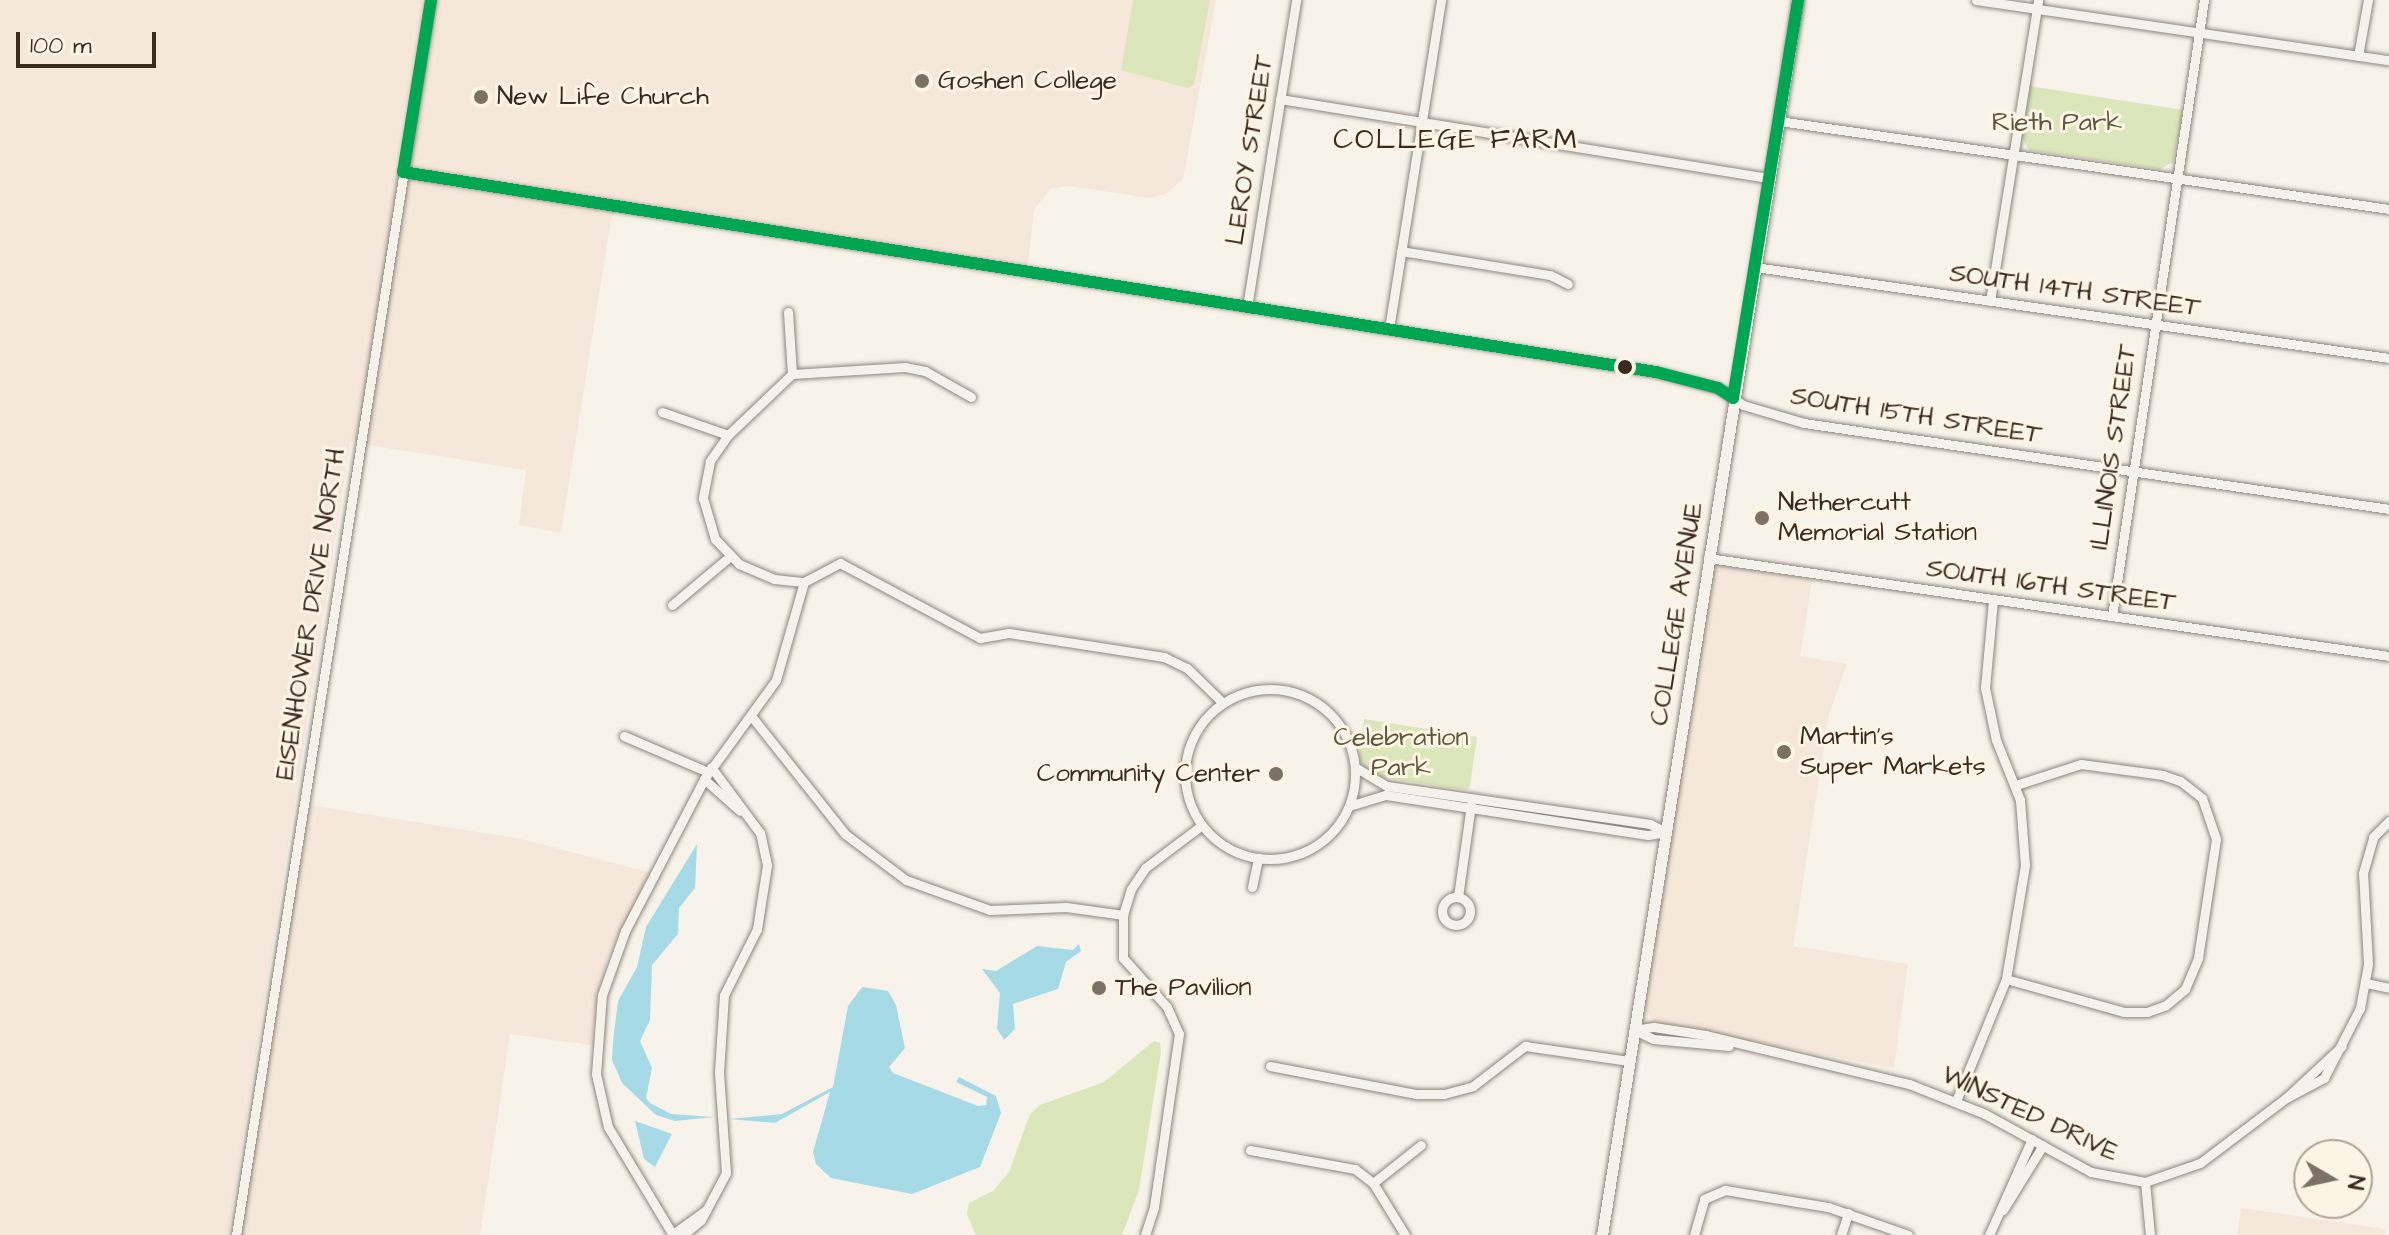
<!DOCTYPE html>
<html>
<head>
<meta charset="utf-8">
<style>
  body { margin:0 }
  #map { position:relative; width:2389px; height:1235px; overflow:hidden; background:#f7f3ea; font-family:"Architects Daughter",sans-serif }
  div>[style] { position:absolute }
  .built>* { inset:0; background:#f5e7da }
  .green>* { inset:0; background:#dbe7bb }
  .water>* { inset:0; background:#a7dae7 }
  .roads { filter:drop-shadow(0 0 2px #8b867f) drop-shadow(0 0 2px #8b867f) }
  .minor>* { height:9px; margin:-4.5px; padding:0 4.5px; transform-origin:4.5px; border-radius:4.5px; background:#f5f2ec }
  .minor>.ring { margin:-4.5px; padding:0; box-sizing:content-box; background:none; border:9px solid #f5f2ec; border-radius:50% }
  .major>* { height:11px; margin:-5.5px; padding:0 5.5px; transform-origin:5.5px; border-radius:5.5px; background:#f5f2ec }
  .bus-1>* { height:12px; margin:-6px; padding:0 6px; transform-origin:6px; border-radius:6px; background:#00a651 }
  .dots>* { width:22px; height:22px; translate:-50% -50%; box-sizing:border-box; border:4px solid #fcf5e5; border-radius:50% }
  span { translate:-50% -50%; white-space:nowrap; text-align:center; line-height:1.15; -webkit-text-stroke:6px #fcf5e5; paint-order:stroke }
  .poi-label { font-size:26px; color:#3b2a1e }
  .left { translate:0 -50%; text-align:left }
  .right { translate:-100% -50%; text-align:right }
  .park-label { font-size:26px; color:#5d573c }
  .street-label { font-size:26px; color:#3b2a1e }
  .neighbourhood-label { font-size:28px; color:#3b2a1e; letter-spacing:2px }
  .north { position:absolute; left:2293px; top:1139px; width:80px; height:80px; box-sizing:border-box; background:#fcf5e5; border:2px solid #afa495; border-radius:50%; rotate:99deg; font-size:22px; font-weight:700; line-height:32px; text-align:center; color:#3b2a1e }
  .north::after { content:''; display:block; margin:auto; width:28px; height:36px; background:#7d7065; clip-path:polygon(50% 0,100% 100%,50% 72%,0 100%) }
  .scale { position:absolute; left:16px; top:32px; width:140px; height:36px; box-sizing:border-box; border:4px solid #3b2a1e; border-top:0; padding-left:10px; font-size:24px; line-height:28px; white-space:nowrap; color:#3b2a1e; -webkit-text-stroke:6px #fcf5e5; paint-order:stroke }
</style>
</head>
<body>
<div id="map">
  <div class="built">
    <div style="clip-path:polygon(0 0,1216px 0,1183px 179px,1166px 194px,1151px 198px,1068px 186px,1050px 189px,1034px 210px,1027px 270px,624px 201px,611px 219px,561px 533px,519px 525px,526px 470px,350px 442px,228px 1235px,0 1235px)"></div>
    <div style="clip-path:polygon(1720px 565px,1812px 579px,1800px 656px,1847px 664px,1829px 714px,1793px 946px,1908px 964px,1894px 1068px,1655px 1023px,1645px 1009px,1712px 571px)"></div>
    <div style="clip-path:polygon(310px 805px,521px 839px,652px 873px,609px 953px,597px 994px,591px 1045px,510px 1034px,480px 1235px,236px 1235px)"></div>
    <div style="clip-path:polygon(2241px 1208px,2385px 1229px,2386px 1235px,2237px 1235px)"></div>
  </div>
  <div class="green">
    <div style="clip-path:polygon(1133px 0,1210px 0,1194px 85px,1188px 88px,1121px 70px)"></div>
    <div style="clip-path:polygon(2029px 86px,2183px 110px,2173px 162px,2160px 169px,2029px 150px,2021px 136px)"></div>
    <div style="clip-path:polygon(1364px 719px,1477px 737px,1470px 786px,1466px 790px,1386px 778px,1365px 770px,1359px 757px)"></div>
    <div style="clip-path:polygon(1154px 1041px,1160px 1043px,1161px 1052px,1139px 1190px,1122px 1235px,976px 1235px,967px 1214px,969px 1203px,993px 1191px,1009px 1172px,1030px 1114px,1040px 1105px,1104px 1082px)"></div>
  </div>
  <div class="water">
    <div style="clip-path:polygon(697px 844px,695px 888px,679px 908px,678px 934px,652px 965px,650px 1020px,640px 1041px,652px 1068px,646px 1098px,650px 1103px,671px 1114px,714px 1117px,675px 1121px,656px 1115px,622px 1083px,612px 1060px,613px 1042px,618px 1001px,637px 967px,646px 927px)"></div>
    <div style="clip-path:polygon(1079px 944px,1081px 951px,1066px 962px,1058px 989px,1013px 1004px,1015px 1029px,1004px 1040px,997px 1029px,1000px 993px,982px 969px,996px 971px,1037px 946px,1073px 950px)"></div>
    <div style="clip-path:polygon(862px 987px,888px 991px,896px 1005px,905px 1048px,889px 1067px,893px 1073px,978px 1106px,986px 1105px,987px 1097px,956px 1082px,959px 1077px,996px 1096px,1001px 1113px,980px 1167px,912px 1194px,831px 1178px,816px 1164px,813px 1152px,830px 1092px,775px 1123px,729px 1119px,782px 1114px,833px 1087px,848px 1006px)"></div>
    <div style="clip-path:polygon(635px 1121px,672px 1134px,655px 1167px,644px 1159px)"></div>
  </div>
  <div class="roads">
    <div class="minor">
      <div style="left:1976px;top:0;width:417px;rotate:8.3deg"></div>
      <div style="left:2358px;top:56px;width:57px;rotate:-79.9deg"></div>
      <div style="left:1280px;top:99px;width:496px;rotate:9.2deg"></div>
      <div style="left:1779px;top:121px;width:616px;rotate:8.21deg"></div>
      <div style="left:403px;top:172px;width:1269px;rotate:9.07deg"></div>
      <div style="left:1656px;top:372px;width:64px;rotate:14.5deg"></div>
      <div style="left:1718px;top:388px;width:30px;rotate:34deg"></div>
      <div style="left:1743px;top:405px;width:64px;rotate:16.4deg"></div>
      <div style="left:1804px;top:423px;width:591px;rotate:8.36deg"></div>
      <div style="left:1401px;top:251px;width:151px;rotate:9.2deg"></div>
      <div style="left:1550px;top:275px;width:20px;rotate:27deg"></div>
      <div style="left:1755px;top:267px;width:640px;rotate:8.17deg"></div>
      <div style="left:1990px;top:301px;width:305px;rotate:-80.9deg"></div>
      <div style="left:1247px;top:307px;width:311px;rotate:-80.9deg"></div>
      <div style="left:788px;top:312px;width:62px;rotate:86.3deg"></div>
      <div style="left:1389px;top:329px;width:333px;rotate:-81deg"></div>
      <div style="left:971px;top:397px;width:53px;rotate:-150.5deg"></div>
      <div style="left:925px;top:371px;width:20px;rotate:-169deg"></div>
      <div style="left:905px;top:367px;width:113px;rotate:176.5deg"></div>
      <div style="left:792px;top:374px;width:88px;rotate:136.4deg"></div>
      <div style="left:728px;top:435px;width:32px;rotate:125deg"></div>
      <div style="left:710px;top:461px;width:38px;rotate:101deg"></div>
      <div style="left:703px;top:498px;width:43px;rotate:73.7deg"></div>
      <div style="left:715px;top:539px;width:35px;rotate:46deg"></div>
      <div style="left:739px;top:564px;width:38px;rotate:23deg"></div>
      <div style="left:774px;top:579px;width:30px;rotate:6deg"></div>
      <div style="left:804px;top:582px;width:41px;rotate:-27.8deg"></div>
      <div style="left:840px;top:563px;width:159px;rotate:28.2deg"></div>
      <div style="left:980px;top:638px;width:29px;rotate:-10deg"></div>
      <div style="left:1009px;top:633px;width:157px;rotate:8.8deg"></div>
      <div style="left:1164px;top:657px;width:25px;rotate:26deg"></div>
      <div style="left:1187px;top:668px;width:50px;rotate:44.2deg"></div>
      <div style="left:662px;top:412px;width:70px;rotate:19.2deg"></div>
      <div style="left:1708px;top:558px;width:688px;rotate:8.19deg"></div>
      <div style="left:672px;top:605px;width:75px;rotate:-40.1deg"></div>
      <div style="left:2112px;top:616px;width:623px;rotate:-81.51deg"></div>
      <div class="ring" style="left:1185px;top:689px;width:161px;height:161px"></div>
      <div style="left:752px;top:717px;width:149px;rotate:51.5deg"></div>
      <div style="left:845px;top:834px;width:76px;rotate:37deg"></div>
      <div style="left:906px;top:880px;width:89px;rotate:19.7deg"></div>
      <div style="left:990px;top:910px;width:76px;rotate:-2.3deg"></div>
      <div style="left:1066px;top:907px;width:58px;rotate:8deg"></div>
      <div style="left:624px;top:736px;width:91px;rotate:23.2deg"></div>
      <div style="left:1355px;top:767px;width:37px;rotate:31deg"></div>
      <div style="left:1387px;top:786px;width:266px;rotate:8.2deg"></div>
      <div style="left:1650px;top:824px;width:18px;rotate:27deg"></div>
      <div style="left:704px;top:779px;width:48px;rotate:41.6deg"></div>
      <div style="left:1349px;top:806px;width:39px;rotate:-17deg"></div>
      <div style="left:1386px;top:795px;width:265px;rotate:8.7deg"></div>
      <div style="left:1648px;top:835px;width:18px;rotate:-9deg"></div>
      <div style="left:1252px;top:887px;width:30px;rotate:-78deg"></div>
      <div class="ring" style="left:1442px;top:897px;width:19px;height:19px"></div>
      <div style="left:1458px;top:897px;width:93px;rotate:-82deg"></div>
      <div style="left:2006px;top:979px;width:123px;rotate:15.6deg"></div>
      <div style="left:2124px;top:1012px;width:23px"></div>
      <div style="left:2147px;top:1012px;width:20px;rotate:-20deg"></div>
      <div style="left:2166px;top:1005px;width:25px;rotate:-40deg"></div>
      <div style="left:2185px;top:989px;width:34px;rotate:-67deg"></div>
      <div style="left:2198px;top:958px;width:120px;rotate:-81.4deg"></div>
      <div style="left:2216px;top:839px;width:43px;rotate:-108.9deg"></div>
      <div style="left:2202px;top:798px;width:28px;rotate:-142deg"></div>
      <div style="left:2180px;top:781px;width:18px;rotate:-161deg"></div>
      <div style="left:2163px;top:775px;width:83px;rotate:-172.4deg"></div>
      <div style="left:2081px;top:764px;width:68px;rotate:162.1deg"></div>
      <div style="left:2366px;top:983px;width:24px;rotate:12deg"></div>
      <div style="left:1634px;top:1030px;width:20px;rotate:-9deg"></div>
      <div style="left:1654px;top:1027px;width:52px;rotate:8.9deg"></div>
      <div style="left:1705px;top:1035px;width:210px;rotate:13.5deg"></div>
      <div style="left:1909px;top:1084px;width:82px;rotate:21.5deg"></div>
      <div style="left:1985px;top:1114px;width:121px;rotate:28.7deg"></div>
      <div style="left:2091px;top:1172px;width:55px;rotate:10.5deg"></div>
      <div style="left:2145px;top:1182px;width:58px;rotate:-19.1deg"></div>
      <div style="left:2200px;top:1163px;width:108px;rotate:-37.1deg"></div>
      <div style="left:2286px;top:1098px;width:76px;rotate:-42.9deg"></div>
      <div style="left:1634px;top:1030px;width:21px;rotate:25deg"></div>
      <div style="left:1653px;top:1039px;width:76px;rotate:5.3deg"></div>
      <div style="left:1270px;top:1066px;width:149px;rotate:10.9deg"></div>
      <div style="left:1416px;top:1094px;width:28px"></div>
      <div style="left:1444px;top:1094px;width:30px;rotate:-15deg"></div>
      <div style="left:1473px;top:1086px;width:66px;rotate:-37.6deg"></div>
      <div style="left:1525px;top:1046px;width:105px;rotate:8.2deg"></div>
      <div style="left:2288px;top:1097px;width:41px;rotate:-27.8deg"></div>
      <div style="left:2324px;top:1078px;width:79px;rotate:-62.8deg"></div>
      <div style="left:2360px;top:1008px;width:45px;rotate:-79.7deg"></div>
      <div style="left:2368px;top:964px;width:91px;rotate:-93.1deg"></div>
      <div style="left:2363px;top:873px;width:37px;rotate:-74deg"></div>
      <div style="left:2373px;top:837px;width:23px;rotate:-45deg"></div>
      <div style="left:1956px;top:1101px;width:132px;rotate:-67.7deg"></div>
      <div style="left:2006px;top:979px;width:116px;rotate:-80.5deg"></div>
      <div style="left:2025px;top:865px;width:65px;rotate:-94.4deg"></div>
      <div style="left:2020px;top:800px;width:65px;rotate:-111.8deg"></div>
      <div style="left:1996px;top:740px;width:53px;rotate:-101.9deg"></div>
      <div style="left:1985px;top:688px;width:88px;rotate:-84.8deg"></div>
      <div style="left:1250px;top:1150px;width:107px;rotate:10.3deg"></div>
      <div style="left:1355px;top:1169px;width:23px;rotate:38deg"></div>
      <div style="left:1373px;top:1183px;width:61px;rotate:58.4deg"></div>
      <div style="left:2145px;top:1182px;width:53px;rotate:84.6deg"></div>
      <div style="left:1373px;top:1183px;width:61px;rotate:-38.4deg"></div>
      <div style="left:2003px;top:1210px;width:76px;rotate:-58.4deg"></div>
      <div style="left:673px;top:1234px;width:41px;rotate:-36deg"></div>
      <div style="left:236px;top:1235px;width:1250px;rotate:-81.03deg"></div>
      <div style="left:673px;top:1235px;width:126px;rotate:-121deg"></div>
      <div style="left:608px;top:1127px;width:54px;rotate:-102.8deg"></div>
      <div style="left:596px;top:1074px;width:79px;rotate:-85.7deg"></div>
      <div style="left:602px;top:995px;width:68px;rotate:-70.2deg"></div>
      <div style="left:625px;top:931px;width:171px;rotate:-62.5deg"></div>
      <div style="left:704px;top:779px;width:122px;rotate:-54deg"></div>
      <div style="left:776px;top:680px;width:102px;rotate:-74.1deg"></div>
      <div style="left:683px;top:1235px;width:23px;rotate:-40deg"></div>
      <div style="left:701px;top:1220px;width:53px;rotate:-62deg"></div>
      <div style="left:726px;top:1173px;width:101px;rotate:-94deg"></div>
      <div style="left:719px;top:1072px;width:77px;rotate:-86.3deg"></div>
      <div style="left:724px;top:995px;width:74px;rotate:-63.4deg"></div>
      <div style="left:757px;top:929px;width:65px;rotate:-81.1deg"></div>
      <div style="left:767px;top:865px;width:33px;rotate:-102deg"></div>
      <div style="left:760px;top:833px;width:82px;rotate:-126.6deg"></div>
      <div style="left:1145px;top:1235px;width:29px;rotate:-72deg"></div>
      <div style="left:1154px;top:1207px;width:175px;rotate:-81.8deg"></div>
      <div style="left:1179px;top:1034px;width:30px;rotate:-114deg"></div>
      <div style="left:1167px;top:1007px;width:66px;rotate:-131.9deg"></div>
      <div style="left:1123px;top:958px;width:43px;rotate:-90deg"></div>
      <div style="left:1123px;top:915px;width:27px;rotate:-73deg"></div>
      <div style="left:1131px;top:889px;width:25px;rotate:-56deg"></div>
      <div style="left:1145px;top:868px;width:71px;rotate:-37deg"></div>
      <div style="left:1694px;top:1235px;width:37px;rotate:-74deg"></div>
      <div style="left:1704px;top:1199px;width:23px;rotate:-23deg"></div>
      <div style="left:1725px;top:1190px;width:104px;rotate:9.4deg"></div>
      <div style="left:1828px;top:1207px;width:85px;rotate:19.3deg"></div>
      <div style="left:1841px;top:1235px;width:23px;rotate:-72deg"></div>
      <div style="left:1989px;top:1235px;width:105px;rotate:-65.9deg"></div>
    </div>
    <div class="major">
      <div style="left:1602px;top:1235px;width:1250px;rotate:-80.98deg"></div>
    </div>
  </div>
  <div class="bus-1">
    <div style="left:431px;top:0;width:174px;rotate:99.2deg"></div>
    <div style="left:403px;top:172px;width:1269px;rotate:9.07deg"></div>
    <div style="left:1656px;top:372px;width:64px;rotate:14.5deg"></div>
    <div style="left:1718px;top:388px;width:18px;rotate:34deg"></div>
    <div style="left:1733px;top:398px;width:403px;rotate:-80.7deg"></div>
  </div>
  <div class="dots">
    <div style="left:922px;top:81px;background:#7d7065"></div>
    <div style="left:481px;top:97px;background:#7d7065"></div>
    <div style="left:1625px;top:367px;background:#3b2a1e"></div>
    <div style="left:1762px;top:518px;background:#7d7065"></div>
    <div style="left:1784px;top:752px;background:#7d7065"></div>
    <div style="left:1276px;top:774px;background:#7d7065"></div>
    <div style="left:1099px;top:988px;background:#7d7065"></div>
  </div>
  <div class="poi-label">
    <span class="left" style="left:938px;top:81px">Goshen College</span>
    <span class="left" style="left:497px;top:97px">New Life Church</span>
    <span class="left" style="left:1778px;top:518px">Nethercutt<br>Memorial Station</span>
    <span class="left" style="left:1800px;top:752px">Martin's<br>Super Markets</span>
    <span class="right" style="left:1260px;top:774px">Community Center</span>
    <span class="left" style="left:1115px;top:988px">The Pavilion</span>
  </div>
  <div class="park-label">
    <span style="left:2057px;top:123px">Rieth Park</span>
    <span style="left:1401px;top:753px">Celebration<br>Park</span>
  </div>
  <div class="street-label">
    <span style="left:1250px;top:150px;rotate:-81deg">LEROY STREET</span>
    <span style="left:2075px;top:291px;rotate:8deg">SOUTH 14TH STREET</span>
    <span style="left:1916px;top:416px;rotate:9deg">SOUTH 15TH STREET</span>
    <span style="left:2114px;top:447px;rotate:-82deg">ILLINOIS STREET</span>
    <span style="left:2051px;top:586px;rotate:8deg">SOUTH 16TH STREET</span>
    <span style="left:311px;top:614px;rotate:-81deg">EISENHOWER DRIVE NORTH</span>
    <span style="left:1677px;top:614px;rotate:-81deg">COLLEGE AVENUE</span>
    <span style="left:2030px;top:1114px;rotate:25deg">WINSTED DRIVE</span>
  </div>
  <div class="neighbourhood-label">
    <span style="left:1456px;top:140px">COLLEGE FARM</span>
  </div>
  <div class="north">N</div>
  <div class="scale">100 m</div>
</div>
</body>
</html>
